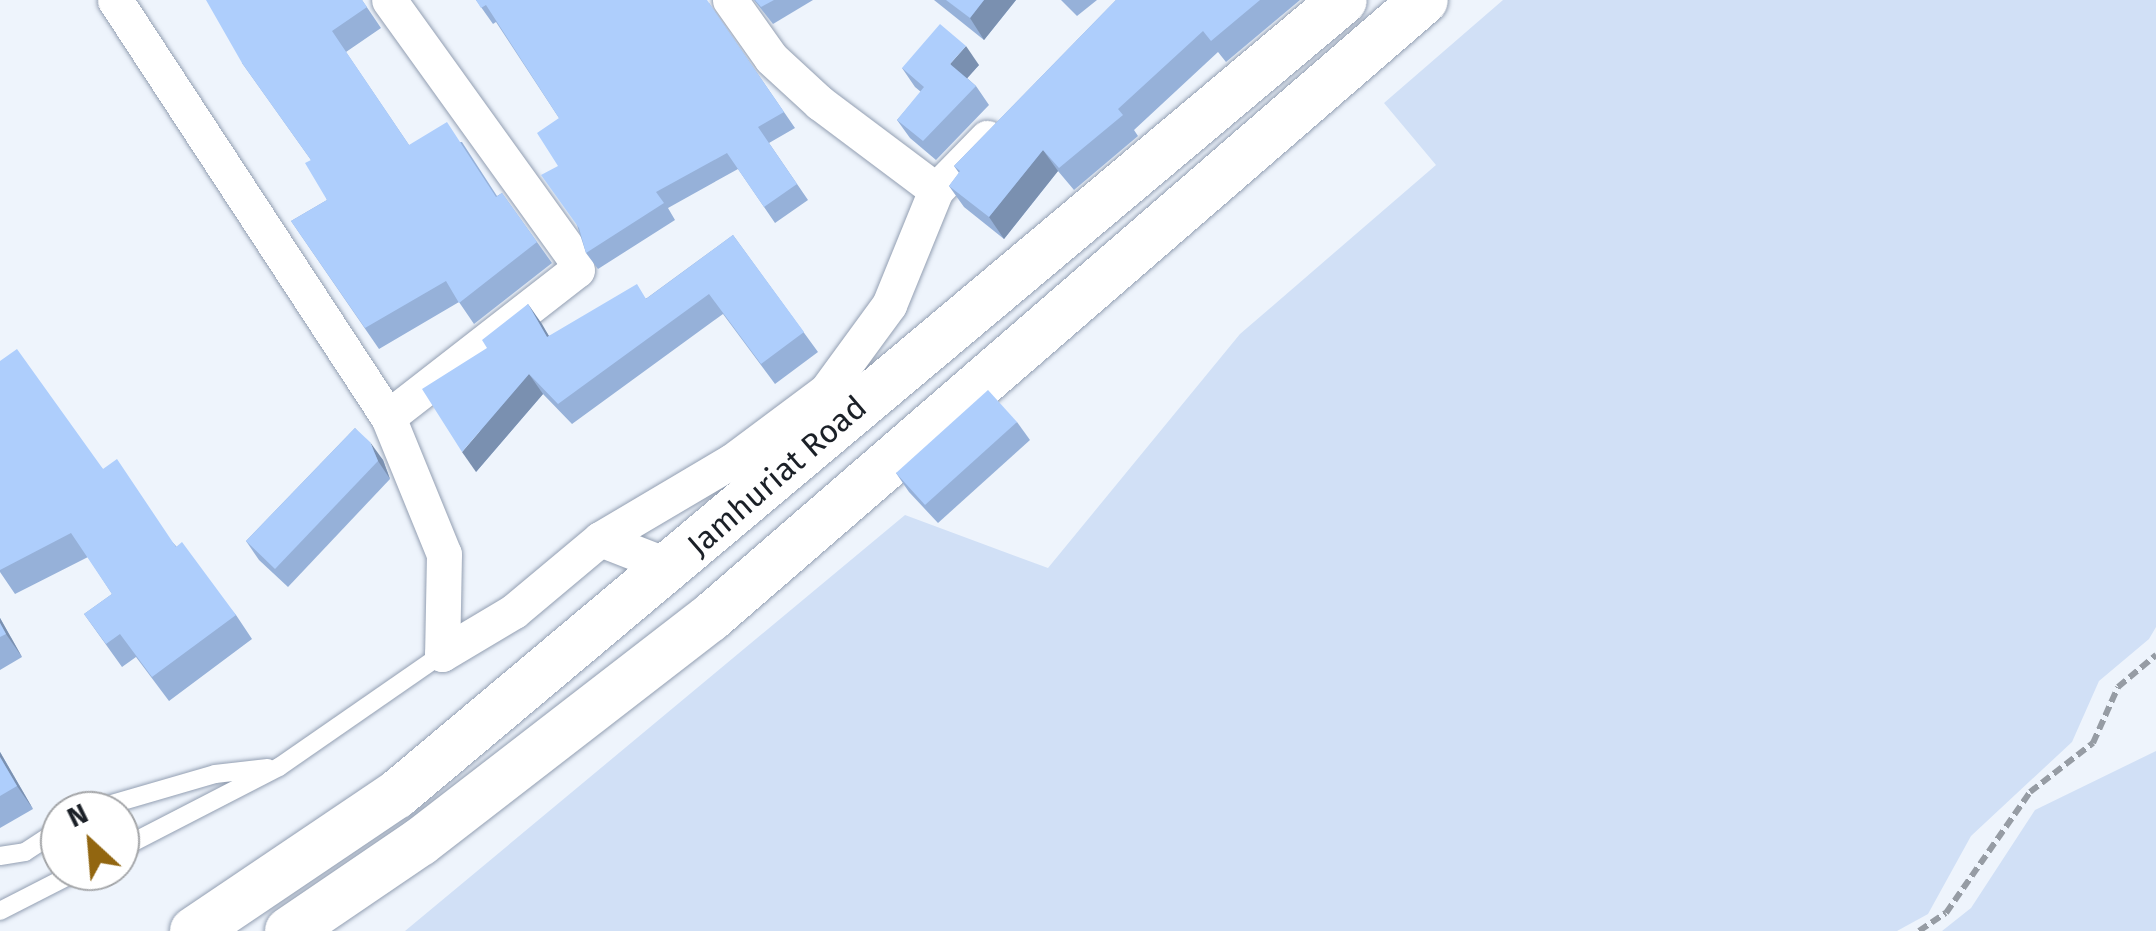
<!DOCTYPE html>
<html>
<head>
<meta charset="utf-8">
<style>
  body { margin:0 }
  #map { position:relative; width:2156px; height:931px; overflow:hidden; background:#eef4fc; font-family:"Fira Sans",sans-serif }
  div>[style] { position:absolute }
  .green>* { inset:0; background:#d1e0f6 }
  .path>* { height:6px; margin-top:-3px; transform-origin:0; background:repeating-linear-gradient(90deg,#969ca4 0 10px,transparent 0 15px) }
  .roads { filter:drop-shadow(0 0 2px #939fb2) drop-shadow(0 0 2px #939fb2) }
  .service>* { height:18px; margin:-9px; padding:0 9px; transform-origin:9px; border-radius:9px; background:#fff }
  .minor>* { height:35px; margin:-17.5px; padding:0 17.5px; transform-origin:17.5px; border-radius:17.5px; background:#fff }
  .secondary>* { height:48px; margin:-24px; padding:0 24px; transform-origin:24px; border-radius:24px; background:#fff }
  .wall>* { inset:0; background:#96b1d9 }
  .shaded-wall>* { inset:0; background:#7a90b0 }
  .building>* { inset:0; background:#aecefc }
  span { translate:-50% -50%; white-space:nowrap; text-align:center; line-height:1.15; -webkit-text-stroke:8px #fff; paint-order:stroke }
  .street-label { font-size:32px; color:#1b2027 }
  .north { position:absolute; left:40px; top:791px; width:100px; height:100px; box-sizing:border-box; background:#fff; border:2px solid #a4a6a9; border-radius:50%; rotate:334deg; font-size:28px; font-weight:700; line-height:40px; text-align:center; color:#1b2027 }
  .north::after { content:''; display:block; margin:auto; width:35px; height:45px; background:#926610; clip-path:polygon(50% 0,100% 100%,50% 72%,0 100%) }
</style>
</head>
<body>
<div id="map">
  <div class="green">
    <div style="clip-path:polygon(1503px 0,2156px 0,2156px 627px,2149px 639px,2099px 681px,2072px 742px,1971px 836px,1928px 914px,1897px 931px,405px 931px,905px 515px,1048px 568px,1240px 334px,1436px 165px,1384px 103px)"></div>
    <div style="clip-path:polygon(2156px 751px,2156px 931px,1942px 931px,1971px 908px,2035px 810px)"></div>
  </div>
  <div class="path">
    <div style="left:1919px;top:931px;width:32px;rotate:-34deg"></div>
    <div style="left:1946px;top:913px;width:147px;rotate:-55.2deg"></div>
    <div style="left:2030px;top:792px;width:80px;rotate:-37.9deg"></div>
    <div style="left:2093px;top:743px;width:61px;rotate:-65.9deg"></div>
    <div style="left:2118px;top:687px;width:50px;rotate:-40.1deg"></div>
  </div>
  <div class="roads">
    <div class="service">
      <div style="left:88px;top:811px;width:132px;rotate:-16.2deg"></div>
      <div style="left:215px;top:774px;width:53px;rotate:-6.5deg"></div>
      <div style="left:120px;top:849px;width:179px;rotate:-27.3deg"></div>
      <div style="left:279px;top:767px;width:198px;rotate:-34.7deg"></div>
      <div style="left:0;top:856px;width:25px;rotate:-9deg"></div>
      <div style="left:25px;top:852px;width:42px;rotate:-33.3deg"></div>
      <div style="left:0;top:911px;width:88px;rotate:-27.1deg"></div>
    </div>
    <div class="minor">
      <div style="left:115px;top:0;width:498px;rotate:56.8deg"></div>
      <div style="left:388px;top:417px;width:148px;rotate:67.8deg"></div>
      <div style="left:444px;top:554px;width:100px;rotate:91.1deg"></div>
      <div style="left:730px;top:0;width:71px;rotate:54.7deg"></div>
      <div style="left:771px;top:58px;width:67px;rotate:42.6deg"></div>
      <div style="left:820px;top:103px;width:145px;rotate:36.9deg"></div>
      <div style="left:388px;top:417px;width:239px;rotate:-37.9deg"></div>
      <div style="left:577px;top:270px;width:15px;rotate:-106deg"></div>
      <div style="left:573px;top:256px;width:315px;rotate:-125.7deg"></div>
      <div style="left:600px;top:539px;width:77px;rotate:21.3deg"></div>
      <div style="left:442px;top:654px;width:84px;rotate:-30.8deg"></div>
      <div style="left:514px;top:611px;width:112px;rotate:-39.9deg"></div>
      <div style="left:600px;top:539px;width:153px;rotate:-30.6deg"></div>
      <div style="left:732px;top:461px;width:117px;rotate:-36.7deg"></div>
      <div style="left:826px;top:391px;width:107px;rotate:-53.8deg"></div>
      <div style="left:889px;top:305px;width:124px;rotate:-67.8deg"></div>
      <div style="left:936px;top:190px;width:73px;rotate:-45.6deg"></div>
    </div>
    <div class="secondary">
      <div style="left:194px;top:931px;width:244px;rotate:-34deg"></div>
      <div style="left:396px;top:795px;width:1236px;rotate:-40.01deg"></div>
      <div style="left:289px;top:931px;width:158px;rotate:-34.2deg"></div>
      <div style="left:420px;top:842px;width:366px;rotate:-37.7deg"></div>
      <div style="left:710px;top:618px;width:944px;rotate:-40.88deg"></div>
    </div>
  </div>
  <div class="wall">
    <div style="clip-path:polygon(362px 0,381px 28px,346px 52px,409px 145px,462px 142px,497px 196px,502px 193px,552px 263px,474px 324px,459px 302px,379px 349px,291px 221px,327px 200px,311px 160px,242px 63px)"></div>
    <div style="clip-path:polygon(476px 0,709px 3px,795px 128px,769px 143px,808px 200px,775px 223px,738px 169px,668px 208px,675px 220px,598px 269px,586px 253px,558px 166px,559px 118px,496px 22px,493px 24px)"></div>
    <div style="clip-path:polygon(754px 0,813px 0,773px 24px)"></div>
    <div style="clip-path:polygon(934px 0,1016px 0,984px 40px)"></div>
    <div style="clip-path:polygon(1061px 0,1097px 0,1077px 16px)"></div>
    <div style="clip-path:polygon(1116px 0,1300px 0,1226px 62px,1218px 52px,1134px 130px,1138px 136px,1074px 190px,1058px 171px,1004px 239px,964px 207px,949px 186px,959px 173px,954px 166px)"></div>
    <div style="clip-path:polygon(979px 65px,967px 78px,976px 86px,989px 105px,936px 160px,910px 138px,897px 120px,921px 92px,915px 87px,902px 68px)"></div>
    <div style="clip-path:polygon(733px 235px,818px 352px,775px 384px,723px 314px,572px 424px,543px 394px,476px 472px,487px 348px,528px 304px,549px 336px,647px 298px)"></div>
    <div style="clip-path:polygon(0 361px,176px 546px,236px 615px,252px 639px,169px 701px,136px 657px,122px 667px,84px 614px,112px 594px,88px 557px,15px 594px,0 572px)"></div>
    <div style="clip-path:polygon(1017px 422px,1030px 440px,938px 523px,909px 492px,896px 473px)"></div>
    <div style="clip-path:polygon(355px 428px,383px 460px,390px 479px,288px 587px,259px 560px,246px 541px)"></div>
    <div style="clip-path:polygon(0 618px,22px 657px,0 670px)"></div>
    <div style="clip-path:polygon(0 752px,33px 809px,0 828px)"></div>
  </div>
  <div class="shaded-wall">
    <div style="clip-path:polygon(984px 0,1016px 0,984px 40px,970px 18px)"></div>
    <div style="clip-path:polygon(966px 46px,979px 65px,963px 83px,950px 64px)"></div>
    <div style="clip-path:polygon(1043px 150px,1058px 171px,1004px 239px,989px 217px)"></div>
    <div style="clip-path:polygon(528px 304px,542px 324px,561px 357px,547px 337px)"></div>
    <div style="clip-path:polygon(529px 374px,543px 394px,476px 472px,462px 452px)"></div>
    <div style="clip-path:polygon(370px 442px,383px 460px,390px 479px,378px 461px)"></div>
    <div style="clip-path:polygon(0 618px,22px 657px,6px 634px,0 623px)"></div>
    <div style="clip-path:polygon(0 752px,33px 809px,17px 786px,0 757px)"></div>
  </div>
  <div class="building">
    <div style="clip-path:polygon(206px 0,362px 0,367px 7px,332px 31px,409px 145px,447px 122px,496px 197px,502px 193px,537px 242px,459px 303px,446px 281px,365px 328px,291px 221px,327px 200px,305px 163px,311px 160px,242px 63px)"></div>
    <div style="clip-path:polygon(476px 0,707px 0,784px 112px,758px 127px,797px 184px,764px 207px,727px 153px,656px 192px,664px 203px,586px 253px,579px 228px,541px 175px,558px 166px,537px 133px,559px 118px,486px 5px,481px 8px)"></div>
    <div style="clip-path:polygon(755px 0,774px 0,761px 7px)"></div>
    <div style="clip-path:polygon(946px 0,984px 0,970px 18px)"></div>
    <div style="clip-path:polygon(1116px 0,1260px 0,1211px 41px,1203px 31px,1118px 109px,1123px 115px,1059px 168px,1043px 150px,989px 217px,949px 186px,960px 171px,954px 166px)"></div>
    <div style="clip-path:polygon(940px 24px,966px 46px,950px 64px,976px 86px,923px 141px,897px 120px,924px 87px,902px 68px)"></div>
    <div style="clip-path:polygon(733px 235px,804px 332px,761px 364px,709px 294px,558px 404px,529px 374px,462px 452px,422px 389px,487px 348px,482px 340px,528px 304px,547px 337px,637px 284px,646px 299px)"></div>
    <div style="clip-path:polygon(17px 349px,103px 469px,117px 459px,176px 547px,182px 542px,236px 615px,152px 677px,120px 634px,106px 644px,84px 614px,112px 594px,71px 533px,0 570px,0 361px)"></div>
    <div style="clip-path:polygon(988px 390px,1017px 422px,925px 505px,896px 473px)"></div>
    <div style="clip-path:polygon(355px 428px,370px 442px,378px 461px,275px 569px,246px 541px)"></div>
    <div style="clip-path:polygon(0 623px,6px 634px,0 637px)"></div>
    <div style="clip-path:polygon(0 757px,17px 786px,0 796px)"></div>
  </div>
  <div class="street-label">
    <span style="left:777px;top:476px;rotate:-41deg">Jamhuriat Road</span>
  </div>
  <div class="north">N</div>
</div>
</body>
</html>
